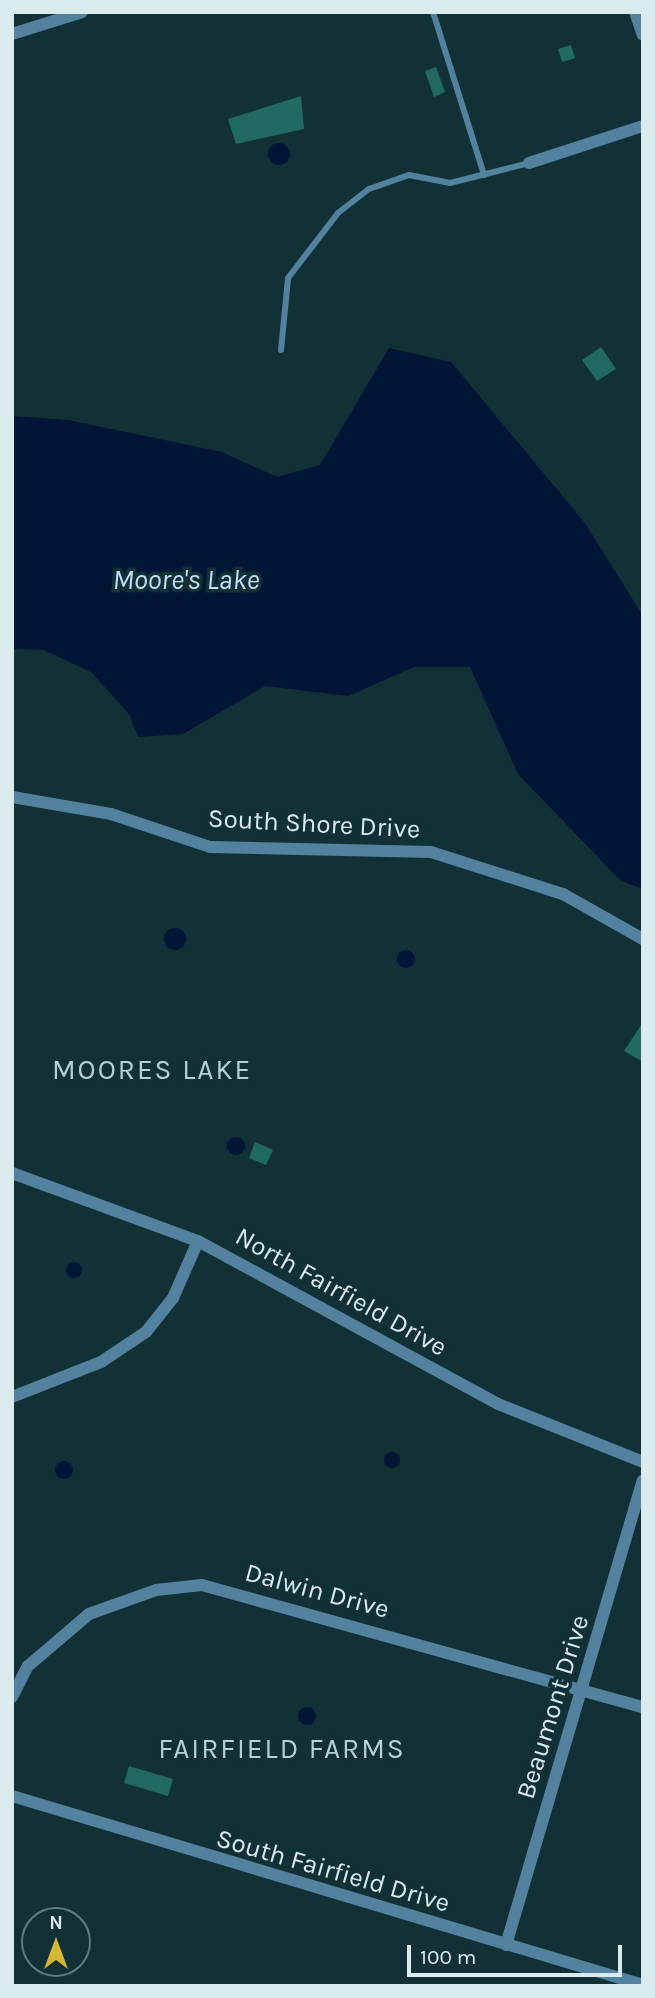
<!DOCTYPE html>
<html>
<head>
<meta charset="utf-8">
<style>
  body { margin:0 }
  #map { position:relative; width:655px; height:1998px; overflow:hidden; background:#123137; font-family:Karla,sans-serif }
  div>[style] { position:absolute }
  .water>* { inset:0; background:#011636 }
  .round { border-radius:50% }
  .building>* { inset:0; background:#216963 }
  .lane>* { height:6px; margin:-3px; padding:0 3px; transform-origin:3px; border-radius:3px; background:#52829d }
  .street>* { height:12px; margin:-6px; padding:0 6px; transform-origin:6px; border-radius:6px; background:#52829d }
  span { translate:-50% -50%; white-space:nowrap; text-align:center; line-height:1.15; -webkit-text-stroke:7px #123137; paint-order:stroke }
  .street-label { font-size:26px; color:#daebee }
  .water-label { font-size:28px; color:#c7dcfa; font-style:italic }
  .neighbourhood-label { font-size:28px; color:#b0d3da; letter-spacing:2px }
  .frame { position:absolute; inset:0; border:14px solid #daebee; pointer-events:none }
  .north { position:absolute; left:21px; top:1907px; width:70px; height:70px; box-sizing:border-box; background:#123137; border:2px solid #627b80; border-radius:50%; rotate:0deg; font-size:19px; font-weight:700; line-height:28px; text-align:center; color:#daebee }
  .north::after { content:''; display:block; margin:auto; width:24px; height:32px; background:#d5b534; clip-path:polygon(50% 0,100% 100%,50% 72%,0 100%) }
  .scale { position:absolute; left:407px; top:1945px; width:215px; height:32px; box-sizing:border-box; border:4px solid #daebee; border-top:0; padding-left:9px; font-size:21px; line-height:24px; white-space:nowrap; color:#daebee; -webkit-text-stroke:5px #123137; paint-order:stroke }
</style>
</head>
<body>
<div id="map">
  <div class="water">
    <div class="round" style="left:268px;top:143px;width:22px;height:22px"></div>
    <div style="clip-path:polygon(389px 348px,451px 362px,585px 523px,643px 616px,643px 889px,621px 881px,518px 774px,470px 667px,414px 667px,348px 696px,265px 686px,183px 734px,138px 737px,129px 714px,91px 672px,44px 650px,12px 649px,12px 416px,68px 420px,222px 452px,277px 477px,320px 465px)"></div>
    <div class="round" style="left:164px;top:928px;width:22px;height:22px"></div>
    <div class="round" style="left:397px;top:950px;width:18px;height:18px"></div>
    <div class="round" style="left:227px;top:1137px;width:18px;height:18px"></div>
    <div class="round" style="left:66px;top:1262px;width:16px;height:16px"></div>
    <div class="round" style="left:384px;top:1452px;width:16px;height:16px"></div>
    <div class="round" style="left:55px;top:1461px;width:18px;height:18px"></div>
    <div class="round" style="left:298px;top:1707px;width:18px;height:18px"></div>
  </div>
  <div class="building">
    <div style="clip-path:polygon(571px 45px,575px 58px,562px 62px,558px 49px)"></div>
    <div style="clip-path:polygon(436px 67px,445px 92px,434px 97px,425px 71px)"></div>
    <div style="clip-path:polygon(301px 96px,304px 129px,236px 144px,228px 119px)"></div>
    <div style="clip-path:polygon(601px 347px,616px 369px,597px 381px,582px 360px)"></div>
    <div style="clip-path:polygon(643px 1022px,643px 1062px,624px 1051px)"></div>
    <div style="clip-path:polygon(255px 1142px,273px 1150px,266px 1165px,249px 1158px)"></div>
    <div style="clip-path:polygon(129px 1766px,173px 1779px,168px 1796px,124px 1783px)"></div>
  </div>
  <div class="lane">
    <div style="left:433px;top:12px;width:171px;rotate:72.6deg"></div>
    <div style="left:281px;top:350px;width:72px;rotate:-84.4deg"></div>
    <div style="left:288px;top:278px;width:82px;rotate:-52.4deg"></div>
    <div style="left:338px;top:213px;width:39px;rotate:-38deg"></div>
    <div style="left:369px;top:189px;width:42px;rotate:-19.3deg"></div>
    <div style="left:409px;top:175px;width:42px;rotate:11deg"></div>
    <div style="left:450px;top:183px;width:81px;rotate:-14.2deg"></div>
  </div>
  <div class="street">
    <div style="left:635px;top:12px;width:24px;rotate:71deg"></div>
    <div style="left:12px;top:34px;width:73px;rotate:-17.4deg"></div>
    <div style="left:529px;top:163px;width:120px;rotate:-18deg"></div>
    <div style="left:12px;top:797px;width:100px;rotate:9.7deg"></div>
    <div style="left:111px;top:814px;width:104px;rotate:18.4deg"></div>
    <div style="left:210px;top:847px;width:221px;rotate:1.3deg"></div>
    <div style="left:431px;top:852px;width:139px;rotate:17.7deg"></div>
    <div style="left:563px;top:894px;width:92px;rotate:29.4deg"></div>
    <div style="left:12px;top:1173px;width:198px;rotate:20.1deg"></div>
    <div style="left:198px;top:1241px;width:341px;rotate:28.5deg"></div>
    <div style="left:498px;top:1404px;width:156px;rotate:21.8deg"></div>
    <div style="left:12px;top:1397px;width:96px;rotate:-21.5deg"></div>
    <div style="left:101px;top:1362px;width:54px;rotate:-33.7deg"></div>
    <div style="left:146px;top:1332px;width:43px;rotate:-51.5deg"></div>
    <div style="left:173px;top:1298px;width:62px;rotate:-66.3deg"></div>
    <div style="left:12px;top:1697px;width:35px;rotate:-63deg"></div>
    <div style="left:28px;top:1666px;width:80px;rotate:-40.4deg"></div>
    <div style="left:89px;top:1614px;width:71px;rotate:-19.7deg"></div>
    <div style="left:156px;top:1590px;width:46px;rotate:-6.2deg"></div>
    <div style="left:202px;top:1585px;width:458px;rotate:15.5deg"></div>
    <div style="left:12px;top:1796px;width:659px;rotate:16.67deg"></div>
    <div style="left:506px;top:1945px;width:484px;rotate:-73.6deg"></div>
  </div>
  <div class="street-label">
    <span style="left:314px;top:824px;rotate:3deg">South Shore Drive</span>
    <span style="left:341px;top:1292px;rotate:29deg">North Fairfield Drive</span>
    <span style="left:317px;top:1591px;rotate:15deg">Dalwin Drive</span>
    <span style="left:553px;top:1707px;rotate:-73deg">Beaumont Drive</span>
    <span style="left:333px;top:1871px;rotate:16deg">South Fairfield Drive</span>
  </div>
  <div class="water-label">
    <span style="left:186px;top:580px">Moore's Lake</span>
  </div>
  <div class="neighbourhood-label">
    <span style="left:152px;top:1070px">MOORES LAKE</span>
    <span style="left:282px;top:1749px">FAIRFIELD FARMS</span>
  </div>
  <div class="frame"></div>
  <div class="north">N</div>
  <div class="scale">100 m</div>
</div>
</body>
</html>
